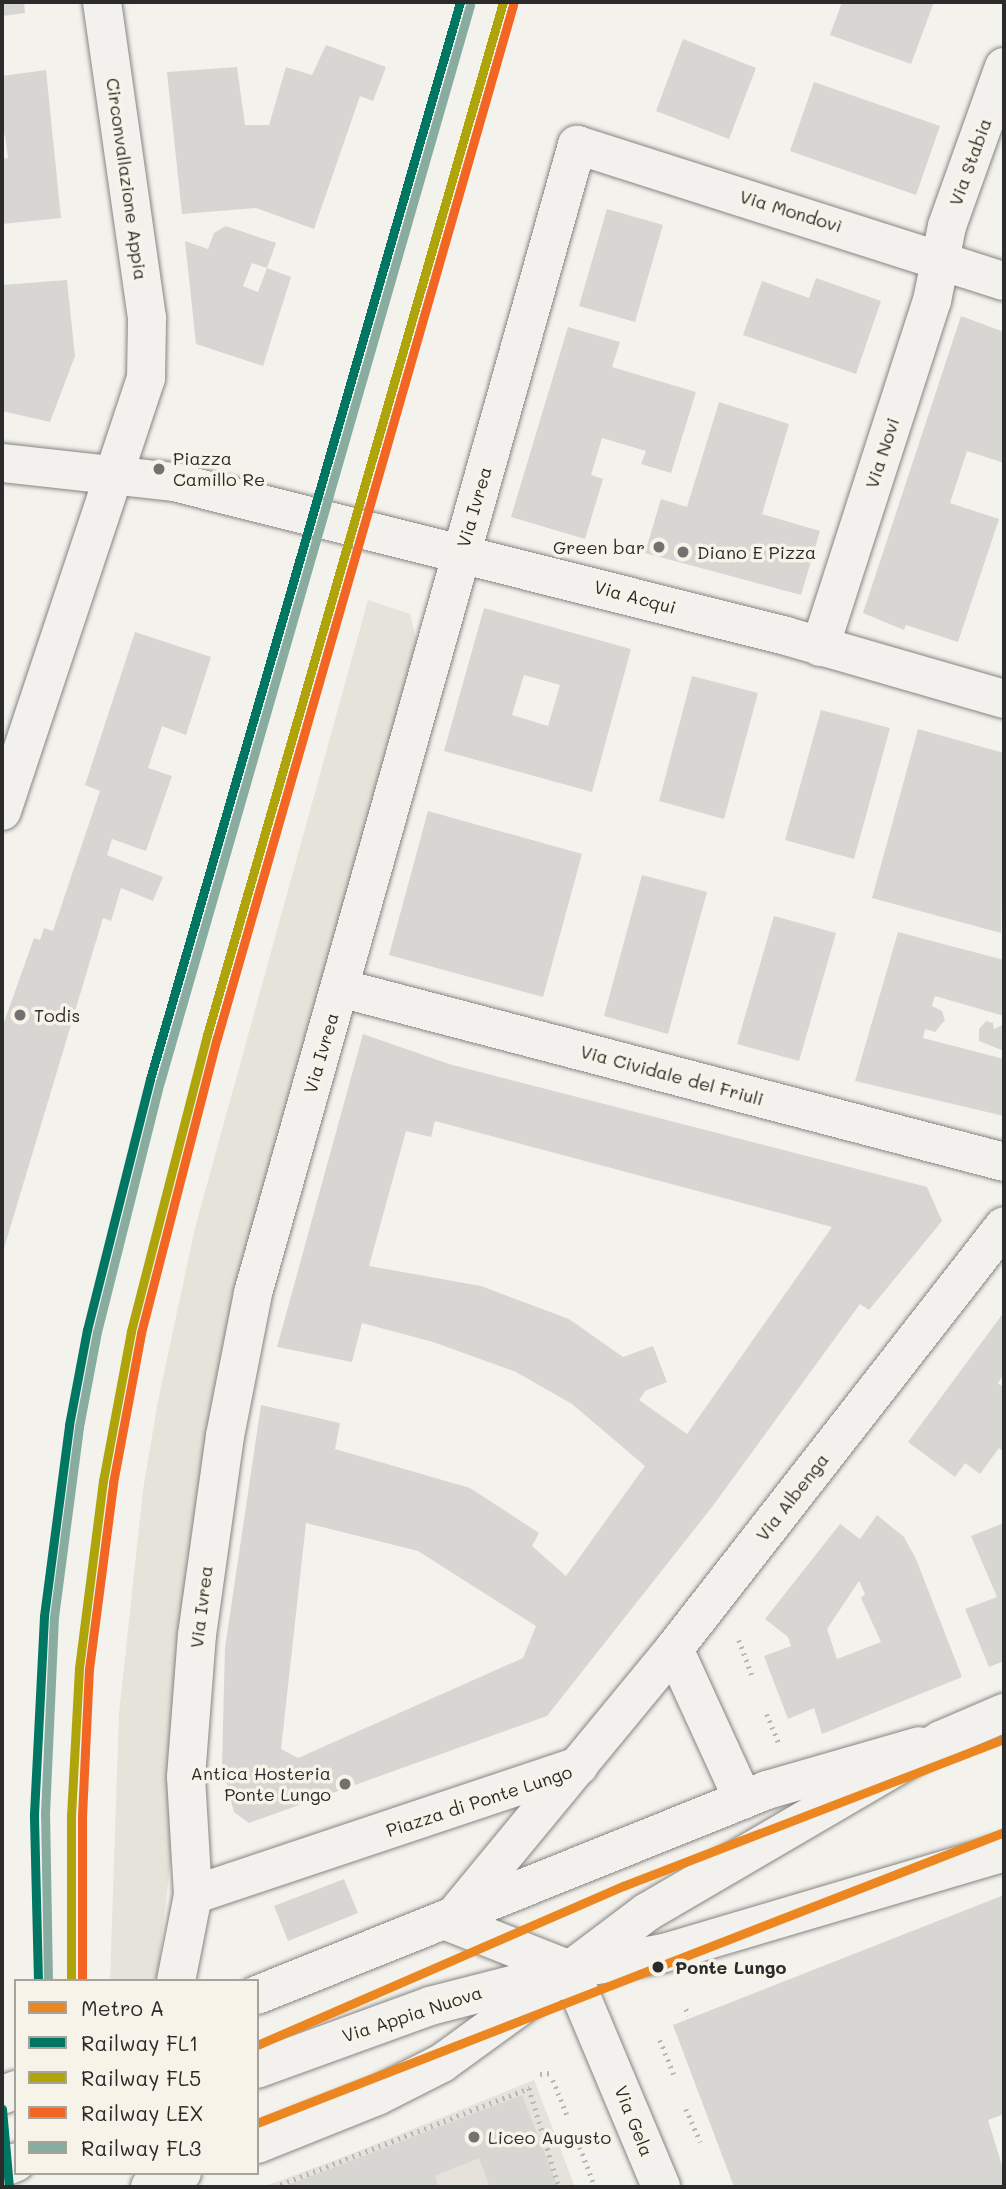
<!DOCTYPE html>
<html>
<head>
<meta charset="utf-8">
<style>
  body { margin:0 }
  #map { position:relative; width:1006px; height:2189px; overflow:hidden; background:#f4f2ec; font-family:Mali,sans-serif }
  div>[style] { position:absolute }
  .built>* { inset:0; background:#e5e2db }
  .green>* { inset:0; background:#e6e3da }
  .building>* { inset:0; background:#d7d6d2 }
  .path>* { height:4.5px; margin-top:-2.25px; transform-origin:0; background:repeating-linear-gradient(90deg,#b8b7b5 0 2px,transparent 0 7px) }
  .roads { filter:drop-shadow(0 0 2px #858582) drop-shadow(0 0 2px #858582) }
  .street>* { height:38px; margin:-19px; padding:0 19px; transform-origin:19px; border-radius:19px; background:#f2f1ed }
  .secondary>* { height:38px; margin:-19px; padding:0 19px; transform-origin:19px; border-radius:19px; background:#f2f1ed }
  .primary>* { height:38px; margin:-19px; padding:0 19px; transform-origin:19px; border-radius:19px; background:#f2f1ed }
  .rail-1>* { height:9px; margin:-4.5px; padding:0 4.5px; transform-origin:4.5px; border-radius:4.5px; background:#007663 }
  .rail-2>* { height:9px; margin:-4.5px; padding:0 4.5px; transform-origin:4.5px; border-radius:4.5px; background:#b0a40b }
  .rail-3>* { height:9px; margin:-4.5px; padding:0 4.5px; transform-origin:4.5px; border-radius:4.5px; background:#f26522 }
  .rail-4>* { height:9px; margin:-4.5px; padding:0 4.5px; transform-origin:4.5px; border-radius:4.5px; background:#88aca0 }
  .metro-1>* { height:9px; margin:-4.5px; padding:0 4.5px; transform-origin:4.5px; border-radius:4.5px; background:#ec8620 }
  .dots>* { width:19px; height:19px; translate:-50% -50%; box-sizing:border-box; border:4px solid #f7f3e8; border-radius:50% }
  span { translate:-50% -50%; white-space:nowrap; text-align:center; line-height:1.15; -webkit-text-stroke:7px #f7f3e8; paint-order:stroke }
  .street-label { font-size:18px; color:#2b2b2b }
  .poi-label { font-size:18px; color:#2b2b2b }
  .left { translate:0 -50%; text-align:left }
  .right { translate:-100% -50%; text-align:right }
  .stop-label { font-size:18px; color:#2b2b2b; font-weight:700 }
  .frame { position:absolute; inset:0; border:4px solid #2b2b2b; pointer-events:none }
  .legend { position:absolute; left:14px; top:1979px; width:245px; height:196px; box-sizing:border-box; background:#f7f3e8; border:2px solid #a5a39c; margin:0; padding:9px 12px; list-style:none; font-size:21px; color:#2b2b2b }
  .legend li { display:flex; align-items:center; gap:14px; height:35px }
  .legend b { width:35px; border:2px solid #a5a39c }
</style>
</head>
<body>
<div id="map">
  <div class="built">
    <div style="clip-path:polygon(534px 2080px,575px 2187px,262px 2187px,346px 2156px)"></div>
  </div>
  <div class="green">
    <div style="clip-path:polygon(368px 600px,410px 614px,420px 655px,189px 1595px,171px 1855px,157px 1981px,110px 1981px,119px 1714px,143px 1490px,158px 1401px,195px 1228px)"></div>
  </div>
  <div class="building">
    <div style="clip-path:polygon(2px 2px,24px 2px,25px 13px,2px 16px)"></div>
    <div style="clip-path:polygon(842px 2px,934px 2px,911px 64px,830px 35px)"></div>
    <div style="clip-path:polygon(683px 39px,756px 68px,729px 139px,656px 111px)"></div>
    <div style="clip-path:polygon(326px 45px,386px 67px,373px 101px,360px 96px,314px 229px,256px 208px,182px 214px,167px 72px,237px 67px,245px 125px,269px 125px,286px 67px,312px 75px)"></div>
    <div style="clip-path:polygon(46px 70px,61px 218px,2px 224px,2px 159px,8px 158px,5px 135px,2px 136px,2px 76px)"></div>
    <div style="clip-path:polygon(814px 82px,940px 126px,916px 195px,790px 151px)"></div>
    <div style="clip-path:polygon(607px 209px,663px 225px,635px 322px,579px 306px)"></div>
    <div style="clip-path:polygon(evenodd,226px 226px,276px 243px,267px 268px,291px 277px,263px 366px,196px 344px,185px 241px,208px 249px,214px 233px,226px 226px,252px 263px,267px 268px,258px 292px,243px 286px,252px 263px)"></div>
    <div style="clip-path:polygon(816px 278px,881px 301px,856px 374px,743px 335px,762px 281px,809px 298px)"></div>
    <div style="clip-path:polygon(67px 280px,75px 356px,50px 422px,2px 411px,2px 285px)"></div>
    <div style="clip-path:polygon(961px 316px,1004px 332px,1004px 463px,967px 451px,950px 503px,999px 519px,958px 642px,906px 625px,904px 630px,863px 613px)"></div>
    <div style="clip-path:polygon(568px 327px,620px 342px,612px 367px,696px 392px,671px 473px,641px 464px,646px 451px,602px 438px,591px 475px,603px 479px,585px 539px,511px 517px)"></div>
    <div style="clip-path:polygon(719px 402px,789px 424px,762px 514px,820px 531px,801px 595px,645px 553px,661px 499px,687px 507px)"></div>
    <div style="clip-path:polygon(evenodd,484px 608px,631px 649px,592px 792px,444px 751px,484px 608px,524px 675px,560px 685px,548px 726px,512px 715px,524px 675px)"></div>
    <div style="clip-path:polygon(135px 632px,211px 657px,186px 735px,162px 726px,148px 768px,172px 776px,146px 851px,112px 839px,107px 855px,163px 877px,153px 901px,121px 888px,111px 921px,103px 918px,2px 1255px,2px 1028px,34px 938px,40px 940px,44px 928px,53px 931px,74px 868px,100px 791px,85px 785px)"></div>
    <div style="clip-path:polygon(692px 676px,758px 693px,724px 819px,659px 801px)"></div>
    <div style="clip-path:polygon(821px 710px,890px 728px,854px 859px,785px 840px)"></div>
    <div style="clip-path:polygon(918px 729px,1004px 753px,1001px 933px,872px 898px)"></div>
    <div style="clip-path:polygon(428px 811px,582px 854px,543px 997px,389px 955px)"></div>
    <div style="clip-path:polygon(642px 875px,707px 892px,668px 1034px,604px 1016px)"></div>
    <div style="clip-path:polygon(774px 916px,836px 933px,799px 1061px,737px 1044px)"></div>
    <div style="clip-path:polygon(898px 932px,1004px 960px,1004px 1016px,935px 996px,932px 1006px,942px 1011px,945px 1020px,935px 1032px,925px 1029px,923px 1038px,1004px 1059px,1004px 1116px,855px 1081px)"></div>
    <div style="clip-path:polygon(986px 1021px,993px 1023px,994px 1029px,1004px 1024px,1004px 1051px,979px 1041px,979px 1029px)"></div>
    <div style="clip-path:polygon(evenodd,363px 1034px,449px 1064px,927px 1187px,942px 1221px,869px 1310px,860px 1304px,712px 1507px,547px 1716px,249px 1823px,234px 1812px,222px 1764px,225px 1648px,261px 1405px,340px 1423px,335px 1449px,470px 1488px,539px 1533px,532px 1546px,566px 1576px,645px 1466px,572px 1404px,516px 1372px,433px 1342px,362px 1323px,352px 1362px,277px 1347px,363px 1034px,435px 1121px,832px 1227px,687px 1434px,639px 1400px,645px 1391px,667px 1382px,653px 1346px,623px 1357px,569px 1319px,481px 1286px,369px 1266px,406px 1131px,431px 1137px,435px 1121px,363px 1034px,306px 1523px,418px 1551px,536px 1626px,523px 1658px,298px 1758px,281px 1749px,306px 1523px)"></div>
    <div style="clip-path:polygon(1004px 1312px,1004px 1374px,998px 1383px,1004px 1388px,1004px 1452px,999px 1448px,980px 1474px,965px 1463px,955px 1477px,908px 1442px)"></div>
    <div style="clip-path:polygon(evenodd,877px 1515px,904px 1537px,916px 1559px,962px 1677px,822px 1734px,814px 1708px,788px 1719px,764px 1656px,791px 1646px,788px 1637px,765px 1619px,840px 1524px,860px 1539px,877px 1515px,859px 1581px,865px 1594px,861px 1598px,881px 1642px,837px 1659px,827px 1629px,859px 1581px)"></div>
    <div style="clip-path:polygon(1004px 1523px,1004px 1661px,989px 1667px,965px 1609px,997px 1597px,971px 1536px)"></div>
    <div style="clip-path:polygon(344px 1879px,358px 1913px,288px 1941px,274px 1906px)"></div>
    <div style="clip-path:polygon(1004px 1895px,1004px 2114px,988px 2120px,1004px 2172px,1004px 2187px,734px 2187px,673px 2025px)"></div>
    <div style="clip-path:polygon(522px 2095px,558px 2187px,490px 2187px,479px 2158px,435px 2176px,439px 2187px,283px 2187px)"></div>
  </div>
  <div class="path">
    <div style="left:739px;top:1640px;width:40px;rotate:69.8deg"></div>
    <div style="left:767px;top:1714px;width:35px;rotate:68deg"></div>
    <div style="left:686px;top:2009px;width:7px;rotate:63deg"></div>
    <div style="left:660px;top:2040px;width:37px;rotate:68deg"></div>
    <div style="left:540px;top:2074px;width:11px;rotate:-5deg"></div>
    <div style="left:553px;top:2080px;width:38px;rotate:68deg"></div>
    <div style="left:686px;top:2109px;width:36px;rotate:66deg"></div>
    <div style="left:580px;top:2147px;width:43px;rotate:69.4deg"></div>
    <div style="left:274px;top:2187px;width:274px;rotate:-21.2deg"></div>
    <div style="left:529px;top:2088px;width:103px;rotate:73.1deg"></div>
  </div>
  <div class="roads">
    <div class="street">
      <div style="left:2px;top:463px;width:173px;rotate:6.3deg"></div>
      <div style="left:174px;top:482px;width:631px;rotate:14.12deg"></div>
      <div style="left:786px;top:636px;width:227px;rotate:16.1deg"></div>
      <div style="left:820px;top:647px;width:364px;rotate:-72.1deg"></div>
      <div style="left:932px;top:301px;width:76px;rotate:-78.7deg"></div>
      <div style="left:947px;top:226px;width:169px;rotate:-70.3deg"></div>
      <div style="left:340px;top:988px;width:686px;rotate:14.68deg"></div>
      <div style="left:193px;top:1895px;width:407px;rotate:-18.5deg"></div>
      <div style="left:176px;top:1981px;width:88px;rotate:-78.8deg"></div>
      <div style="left:193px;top:1895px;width:118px;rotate:-93.4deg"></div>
      <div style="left:186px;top:1777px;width:142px;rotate:-85.6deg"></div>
      <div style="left:197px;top:1635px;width:201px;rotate:-82deg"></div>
      <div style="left:225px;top:1436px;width:146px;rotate:-78.9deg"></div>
      <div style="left:253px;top:1293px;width:1193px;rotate:-74.24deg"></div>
      <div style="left:577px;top:145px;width:448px;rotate:17.7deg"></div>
    </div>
    <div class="secondary">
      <div style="left:2px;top:811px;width:456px;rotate:-71.6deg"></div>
      <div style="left:146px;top:378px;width:60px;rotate:-89deg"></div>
      <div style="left:147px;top:318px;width:319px;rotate:-98.1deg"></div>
      <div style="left:674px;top:1649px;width:166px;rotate:65.4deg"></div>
      <div style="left:449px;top:1922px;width:354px;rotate:-50.5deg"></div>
      <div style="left:674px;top:1649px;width:536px;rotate:-52.04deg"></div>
      <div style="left:449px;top:1922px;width:130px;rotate:21.6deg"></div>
      <div style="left:570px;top:1970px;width:235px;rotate:67.2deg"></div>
      <div style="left:257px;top:1995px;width:550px;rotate:-21.9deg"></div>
      <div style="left:767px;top:1790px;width:158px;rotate:-16.1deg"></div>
      <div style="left:2px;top:2095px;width:15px;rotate:-20deg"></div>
      <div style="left:257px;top:2144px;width:129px;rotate:-21.8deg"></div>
      <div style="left:377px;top:2096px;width:73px;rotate:-26.9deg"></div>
      <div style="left:442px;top:2063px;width:158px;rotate:-36deg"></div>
      <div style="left:150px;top:2187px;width:35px;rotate:-24deg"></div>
    </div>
    <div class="primary">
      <div style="left:574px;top:1967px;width:91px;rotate:-37deg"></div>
      <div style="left:647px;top:1912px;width:341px;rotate:-30.3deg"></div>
      <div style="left:941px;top:1740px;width:69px;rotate:-23.2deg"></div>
      <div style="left:257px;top:2069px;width:184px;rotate:-20deg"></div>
      <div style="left:430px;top:2006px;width:145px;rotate:-14.4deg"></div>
      <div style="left:570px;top:1970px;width:96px;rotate:-10.3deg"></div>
      <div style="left:664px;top:1953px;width:355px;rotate:-16.5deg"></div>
      <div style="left:2px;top:2168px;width:15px;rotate:-23deg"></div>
    </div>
  </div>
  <div class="rail-1">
    <div style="left:38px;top:1981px;width:167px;rotate:-91.4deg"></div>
    <div style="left:34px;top:1814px;width:198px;rotate:-87.1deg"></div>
    <div style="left:44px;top:1616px;width:193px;rotate:-82.5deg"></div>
    <div style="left:69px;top:1425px;width:97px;rotate:-79.3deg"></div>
    <div style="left:87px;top:1330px;width:259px;rotate:-75.9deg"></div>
    <div style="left:150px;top:1079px;width:1121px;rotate:-73.94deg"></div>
    <div style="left:2px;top:2109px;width:78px;rotate:84.9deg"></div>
  </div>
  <div class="rail-2">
    <div style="left:71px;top:1981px;width:165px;rotate:-90deg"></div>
    <div style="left:71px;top:1816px;width:148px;rotate:-86.9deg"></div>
    <div style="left:79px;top:1668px;width:189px;rotate:-82.7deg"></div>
    <div style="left:103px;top:1481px;width:153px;rotate:-79.4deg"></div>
    <div style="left:131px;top:1331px;width:306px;rotate:-75.6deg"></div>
    <div style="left:207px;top:1035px;width:1075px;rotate:-74.01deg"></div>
  </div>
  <div class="rail-3">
    <div style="left:82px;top:1981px;width:165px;rotate:-90deg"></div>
    <div style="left:82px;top:1816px;width:147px;rotate:-87.3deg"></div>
    <div style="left:89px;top:1669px;width:188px;rotate:-82.6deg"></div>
    <div style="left:113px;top:1483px;width:153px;rotate:-79.4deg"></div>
    <div style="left:141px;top:1333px;width:305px;rotate:-75.6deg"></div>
    <div style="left:217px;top:1038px;width:1075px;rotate:-74.01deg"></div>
  </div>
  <div class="rail-4">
    <div style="left:48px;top:1981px;width:167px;rotate:-91deg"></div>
    <div style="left:45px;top:1814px;width:197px;rotate:-87.4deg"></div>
    <div style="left:54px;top:1617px;width:192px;rotate:-82.5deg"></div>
    <div style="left:79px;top:1427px;width:97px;rotate:-79.3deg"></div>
    <div style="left:97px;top:1332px;width:258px;rotate:-75.9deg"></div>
    <div style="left:160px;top:1082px;width:1121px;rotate:-73.94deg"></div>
  </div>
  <div class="metro-1">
    <div style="left:257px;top:2045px;width:399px;rotate:-23.5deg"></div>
    <div style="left:623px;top:1886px;width:408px;rotate:-21.1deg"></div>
    <div style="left:257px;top:2123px;width:802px;rotate:-21.28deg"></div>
  </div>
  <div class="dots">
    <div style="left:159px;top:469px;background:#71716f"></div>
    <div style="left:659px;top:547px;background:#71716f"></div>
    <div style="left:683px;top:552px;background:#71716f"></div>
    <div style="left:20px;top:1015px;background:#71716f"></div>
    <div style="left:345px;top:1784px;background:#71716f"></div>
    <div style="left:658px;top:1967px;background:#2b2b2b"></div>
    <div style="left:474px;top:2137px;background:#71716f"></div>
  </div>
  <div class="street-label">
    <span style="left:970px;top:162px;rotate:-70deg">Via Stabia</span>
    <span style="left:127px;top:179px;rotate:82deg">Circonvallazione Appia</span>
    <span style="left:791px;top:211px;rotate:17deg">Via Mondovì</span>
    <span style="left:882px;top:453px;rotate:-72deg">Via Novi</span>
    <span style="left:474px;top:507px;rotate:-74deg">Via Ivrea</span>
    <span style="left:635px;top:597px;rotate:15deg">Via Acqui</span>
    <span style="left:321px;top:1053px;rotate:-74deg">Via Ivrea</span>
    <span style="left:672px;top:1075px;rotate:15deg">Via Cividale del Friuli</span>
    <span style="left:792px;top:1497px;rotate:-52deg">Via Albenga</span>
    <span style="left:201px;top:1607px;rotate:-83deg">Via Ivrea</span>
    <span style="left:479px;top:1801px;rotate:-18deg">Piazza di Ponte Lungo</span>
    <span style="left:412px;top:2014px;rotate:-18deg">Via Appia Nuova</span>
    <span style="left:634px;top:2121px;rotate:68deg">Via Gela</span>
  </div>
  <div class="poi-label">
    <span class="left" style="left:173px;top:469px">Piazza<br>Camillo Re</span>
    <span class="right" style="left:645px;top:547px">Green bar</span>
    <span class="left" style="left:697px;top:552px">Diano E Pizza</span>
    <span class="left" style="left:34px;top:1015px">Todis</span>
    <span class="right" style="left:331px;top:1784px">Antica Hosteria<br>Ponte Lungo</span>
    <span class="left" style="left:488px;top:2137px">Liceo Augusto</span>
  </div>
  <div class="stop-label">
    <span class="left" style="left:675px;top:1967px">Ponte Lungo</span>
  </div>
  <div class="frame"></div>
  <ul class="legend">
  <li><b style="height:9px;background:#ec8620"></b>Metro A</li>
  <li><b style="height:9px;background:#007663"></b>Railway FL1</li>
  <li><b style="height:9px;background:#b0a40b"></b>Railway FL5</li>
  <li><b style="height:9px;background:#f26522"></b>Railway LEX</li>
  <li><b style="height:9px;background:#88aca0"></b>Railway FL3</li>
  </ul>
</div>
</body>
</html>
